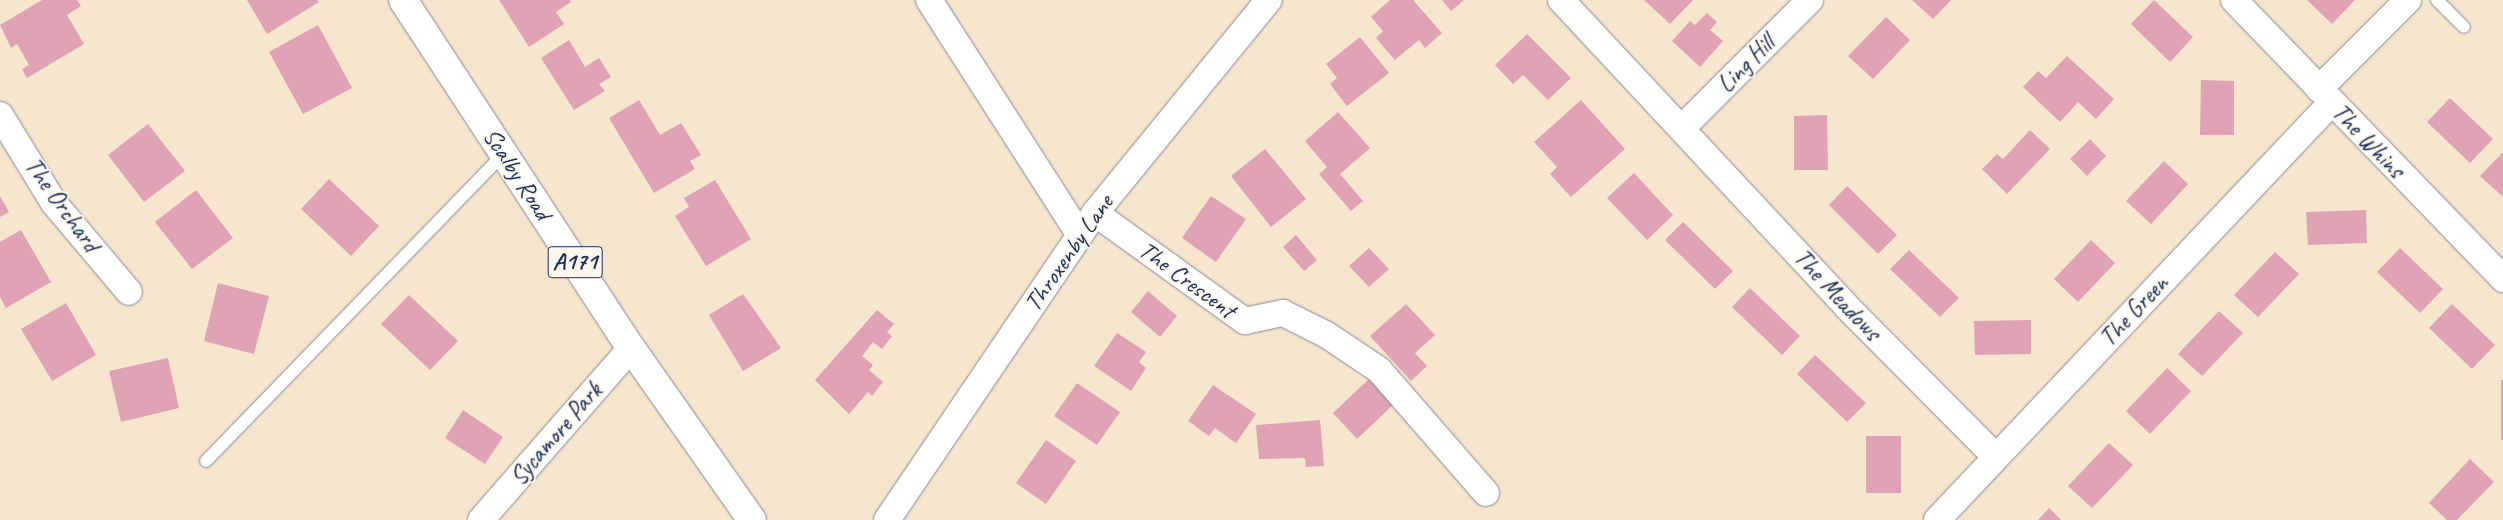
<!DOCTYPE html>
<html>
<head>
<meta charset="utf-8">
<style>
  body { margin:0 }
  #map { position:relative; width:2503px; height:520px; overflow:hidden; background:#f6e6ce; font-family:Caveat,sans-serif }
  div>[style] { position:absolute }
  .building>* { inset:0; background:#e0a3b5 }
  .roads { filter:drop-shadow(0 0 1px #888a96) drop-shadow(0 0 1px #888a96) }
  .service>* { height:12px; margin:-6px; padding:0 6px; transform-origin:6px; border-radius:6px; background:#fff }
  .minor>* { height:26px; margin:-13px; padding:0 13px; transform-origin:13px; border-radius:13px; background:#fff }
  .trunk>* { height:28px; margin:-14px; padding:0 14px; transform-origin:14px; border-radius:14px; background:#fff }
  span { translate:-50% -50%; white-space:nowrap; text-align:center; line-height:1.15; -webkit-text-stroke:4px #fbf7ec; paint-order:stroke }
  .shield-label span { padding:1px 4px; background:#fbf7ec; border:1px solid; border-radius:4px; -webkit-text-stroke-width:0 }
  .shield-label { font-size:24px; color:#1b2f5e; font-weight:700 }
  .street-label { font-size:25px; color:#1b2f5e }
</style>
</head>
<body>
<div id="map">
  <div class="building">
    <div style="clip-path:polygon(42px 0,77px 0,81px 6px,67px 15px,84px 44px,27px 78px,22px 69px,29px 65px,17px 44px,11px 48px,0 25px)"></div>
    <div style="clip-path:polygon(247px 0,317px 0,319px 2px,267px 34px)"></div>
    <div style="clip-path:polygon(499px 0,570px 0,571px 2px,556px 12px,564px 24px,529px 47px)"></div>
    <div style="clip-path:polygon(1390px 0,1413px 0,1442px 33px,1425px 48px,1419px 40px,1395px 60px,1376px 38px,1383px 31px,1371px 17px)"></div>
    <div style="clip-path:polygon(1442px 0,1464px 0,1451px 11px)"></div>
    <div style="clip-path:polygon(1644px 0,1693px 0,1670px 24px)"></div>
    <div style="clip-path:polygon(1912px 0,1951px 0,1933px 19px)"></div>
    <div style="clip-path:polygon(2154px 0,2193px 37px,2170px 62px,2131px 24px)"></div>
    <div style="clip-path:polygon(2307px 0,2355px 0,2332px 24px)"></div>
    <div style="clip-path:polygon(1707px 13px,1717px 22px,1710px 30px,1723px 41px,1700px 67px,1672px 41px,1690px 21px,1695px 25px)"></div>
    <div style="clip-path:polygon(1886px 17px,1910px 40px,1873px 79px,1848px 56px)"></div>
    <div style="clip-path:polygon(318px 25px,352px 88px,303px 114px,269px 52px)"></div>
    <div style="clip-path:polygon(1527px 34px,1571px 78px,1548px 100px,1523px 75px,1513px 84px,1495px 65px)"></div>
    <div style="clip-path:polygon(1360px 37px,1389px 73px,1347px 106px,1330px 84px,1337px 78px,1326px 64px)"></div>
    <div style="clip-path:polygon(569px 40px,585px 67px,599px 58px,611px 77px,599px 84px,605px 91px,574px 110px,541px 58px)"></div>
    <div style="clip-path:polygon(2067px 56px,2114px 99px,2096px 119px,2078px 102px,2060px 122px,2023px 87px,2038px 71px,2046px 78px)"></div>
    <div style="clip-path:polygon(2201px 80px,2234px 81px,2234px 135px,2200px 135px)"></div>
    <div style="clip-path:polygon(2450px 98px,2493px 139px,2470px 163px,2427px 122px)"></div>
    <div style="clip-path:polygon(639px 100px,660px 135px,681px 123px,701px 155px,690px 161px,695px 169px,654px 193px,609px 118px)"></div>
    <div style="clip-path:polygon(1581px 100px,1625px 149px,1571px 197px,1550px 174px,1557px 167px,1534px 142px)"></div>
    <div style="clip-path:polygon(1338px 112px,1370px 148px,1340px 174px,1363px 201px,1351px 211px,1319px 174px,1327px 167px,1305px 141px)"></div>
    <div style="clip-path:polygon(1827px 115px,1828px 170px,1794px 170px,1794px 116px)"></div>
    <div style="clip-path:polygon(148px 124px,185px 171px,144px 202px,108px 155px)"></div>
    <div style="clip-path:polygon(2030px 130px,2050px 149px,2007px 194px,1982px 169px,1997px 154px,2003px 159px)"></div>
    <div style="clip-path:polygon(2090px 139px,2106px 156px,2087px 176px,2070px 159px)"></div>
    <div style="clip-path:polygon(1265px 149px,1306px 199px,1271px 227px,1231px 176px)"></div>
    <div style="clip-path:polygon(2503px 152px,2503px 197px,2480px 176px)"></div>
    <div style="clip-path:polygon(2164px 161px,2188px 184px,2151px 224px,2126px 201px)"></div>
    <div style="clip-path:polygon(1634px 173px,1673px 215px,1647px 240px,1607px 198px)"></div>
    <div style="clip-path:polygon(329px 179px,379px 226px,351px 256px,301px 209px)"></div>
    <div style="clip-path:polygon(715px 180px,751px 239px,706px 266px,675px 216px,689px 207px,684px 198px)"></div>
    <div style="clip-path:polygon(1847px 186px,1897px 235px,1878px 254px,1829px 205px)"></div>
    <div style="clip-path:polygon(196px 190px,233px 238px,192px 269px,155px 222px)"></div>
    <div style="clip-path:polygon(0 196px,9px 212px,0 217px)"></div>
    <div style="clip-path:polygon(1211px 196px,1246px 219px,1216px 262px,1182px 238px)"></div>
    <div style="clip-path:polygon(2366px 210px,2367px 243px,2308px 245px,2306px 212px)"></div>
    <div style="clip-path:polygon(1683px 222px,1733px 271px,1715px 289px,1665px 240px)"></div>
    <div style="clip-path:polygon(21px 230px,51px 282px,6px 308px,0 297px,0 242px)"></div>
    <div style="clip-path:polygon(1296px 235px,1317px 260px,1304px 271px,1283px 247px)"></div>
    <div style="clip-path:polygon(2091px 240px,2115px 263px,2078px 302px,2054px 279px)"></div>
    <div style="clip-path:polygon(1369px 248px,1389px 269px,1369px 287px,1349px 266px)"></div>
    <div style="clip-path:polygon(2400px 248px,2443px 289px,2420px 313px,2377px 272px)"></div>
    <div style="clip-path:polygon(1909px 250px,1959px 298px,1940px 317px,1890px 269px)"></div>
    <div style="clip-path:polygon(2275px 252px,2299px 274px,2258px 317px,2234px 295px)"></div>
    <div style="clip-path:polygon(218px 283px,269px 296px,254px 354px,204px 341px)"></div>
    <div style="clip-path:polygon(1750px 288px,1800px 336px,1782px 355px,1732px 307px)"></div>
    <div style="clip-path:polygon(1148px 291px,1177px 316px,1160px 337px,1131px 312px)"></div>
    <div style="clip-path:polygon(743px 294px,781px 348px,743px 371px,709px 315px)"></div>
    <div style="clip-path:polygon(409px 295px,458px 341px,430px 370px,381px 324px)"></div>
    <div style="clip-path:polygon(66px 303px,96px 355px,52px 381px,21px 329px)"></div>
    <div style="clip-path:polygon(1406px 304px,1435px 335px,1415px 353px,1427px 366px,1411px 381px,1370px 336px)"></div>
    <div style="clip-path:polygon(2452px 304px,2495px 345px,2472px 369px,2429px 328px)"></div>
    <div style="clip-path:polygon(877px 310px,894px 324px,887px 332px,892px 336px,882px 349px,873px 342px,862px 356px,873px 365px,869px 370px,883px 382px,872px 396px,868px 392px,849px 414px,815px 380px)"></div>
    <div style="clip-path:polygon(2219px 311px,2243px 333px,2202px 376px,2178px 354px)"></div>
    <div style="clip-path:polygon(2031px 320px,2031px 354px,1975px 355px,1974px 321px)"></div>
    <div style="clip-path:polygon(1117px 333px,1146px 352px,1139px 362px,1146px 368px,1131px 391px,1094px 366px)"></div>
    <div style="clip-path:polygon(1815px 355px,1866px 403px,1847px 422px,1797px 374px)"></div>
    <div style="clip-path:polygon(168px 358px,179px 408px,121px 422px,109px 371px)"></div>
    <div style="clip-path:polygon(2167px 368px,2191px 391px,2150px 434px,2126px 411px)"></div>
    <div style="clip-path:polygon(1370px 378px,1394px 404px,1357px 439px,1333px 413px)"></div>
    <div style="clip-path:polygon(2501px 380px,2503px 380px,2503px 440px,2501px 440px)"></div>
    <div style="clip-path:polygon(1077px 383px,1120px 412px,1097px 445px,1054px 416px)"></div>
    <div style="clip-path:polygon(1213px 385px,1256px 414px,1236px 443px,1215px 428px,1209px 436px,1188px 421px)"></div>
    <div style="clip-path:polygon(463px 410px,503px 437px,485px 464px,445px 438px)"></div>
    <div style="clip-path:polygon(1320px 420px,1324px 466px,1306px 467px,1305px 458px,1259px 459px,1256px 425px)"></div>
    <div style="clip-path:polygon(1866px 436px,1901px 436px,1901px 493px,1866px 493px)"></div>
    <div style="clip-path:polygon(1046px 440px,1076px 461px,1046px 504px,1016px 483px)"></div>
    <div style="clip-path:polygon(2109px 443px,2133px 465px,2092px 508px,2068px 486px)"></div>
    <div style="clip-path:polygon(2470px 459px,2494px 482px,2457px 520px,2447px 520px,2429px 503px)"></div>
    <div style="clip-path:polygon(2049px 508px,2061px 520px,2038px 520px)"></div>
  </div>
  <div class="roads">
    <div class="service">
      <div style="left:2437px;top:0;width:38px;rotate:45deg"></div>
      <div style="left:206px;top:461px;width:428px;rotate:-45.9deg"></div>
    </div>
    <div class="minor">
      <div style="left:929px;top:0;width:279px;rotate:57.3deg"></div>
      <div style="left:1561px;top:0;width:420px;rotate:47deg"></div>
      <div style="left:1847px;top:307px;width:211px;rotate:45.2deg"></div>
      <div style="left:2234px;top:0;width:388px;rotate:46deg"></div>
      <div style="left:2319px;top:89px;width:126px;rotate:-45deg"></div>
      <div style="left:0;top:115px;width:103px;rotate:58.5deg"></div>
      <div style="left:54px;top:203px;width:116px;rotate:49.9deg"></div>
      <div style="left:1682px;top:128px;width:181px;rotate:-45deg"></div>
      <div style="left:1095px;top:213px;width:185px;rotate:35.8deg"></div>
      <div style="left:1245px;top:321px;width:39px;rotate:-12deg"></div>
      <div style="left:1283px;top:313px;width:49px;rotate:26.6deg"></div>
      <div style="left:1327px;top:335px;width:63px;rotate:33.9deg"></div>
      <div style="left:1379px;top:370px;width:163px;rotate:49deg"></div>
      <div style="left:481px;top:520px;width:228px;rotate:-48.9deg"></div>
      <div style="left:887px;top:520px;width:371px;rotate:-55.9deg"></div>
      <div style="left:1095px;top:213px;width:275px;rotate:-50.8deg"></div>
      <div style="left:1937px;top:520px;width:574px;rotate:-46.62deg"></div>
    </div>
    <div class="trunk">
      <div style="left:403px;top:0;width:416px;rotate:56.8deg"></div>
      <div style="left:631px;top:348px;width:210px;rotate:54.9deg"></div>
    </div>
  </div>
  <div class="shield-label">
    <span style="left:575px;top:262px">A171</span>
  </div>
  <div class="street-label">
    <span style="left:1746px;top:64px;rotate:-45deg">Ling Hill</span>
    <span style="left:2368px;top:141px;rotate:46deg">The Whins</span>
    <span style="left:517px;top:174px;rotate:57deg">Scalby Road</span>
    <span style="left:62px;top:205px;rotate:54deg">The Orchard</span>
    <span style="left:1069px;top:253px;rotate:-55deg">Throxenby Lane</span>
    <span style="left:1187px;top:280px;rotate:36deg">The Crescent</span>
    <span style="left:1837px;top:295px;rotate:47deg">The Meadows</span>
    <span style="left:2134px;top:311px;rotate:-47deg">The Green</span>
    <span style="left:556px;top:434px;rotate:-49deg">Sycamore Park</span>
  </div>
</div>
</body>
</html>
